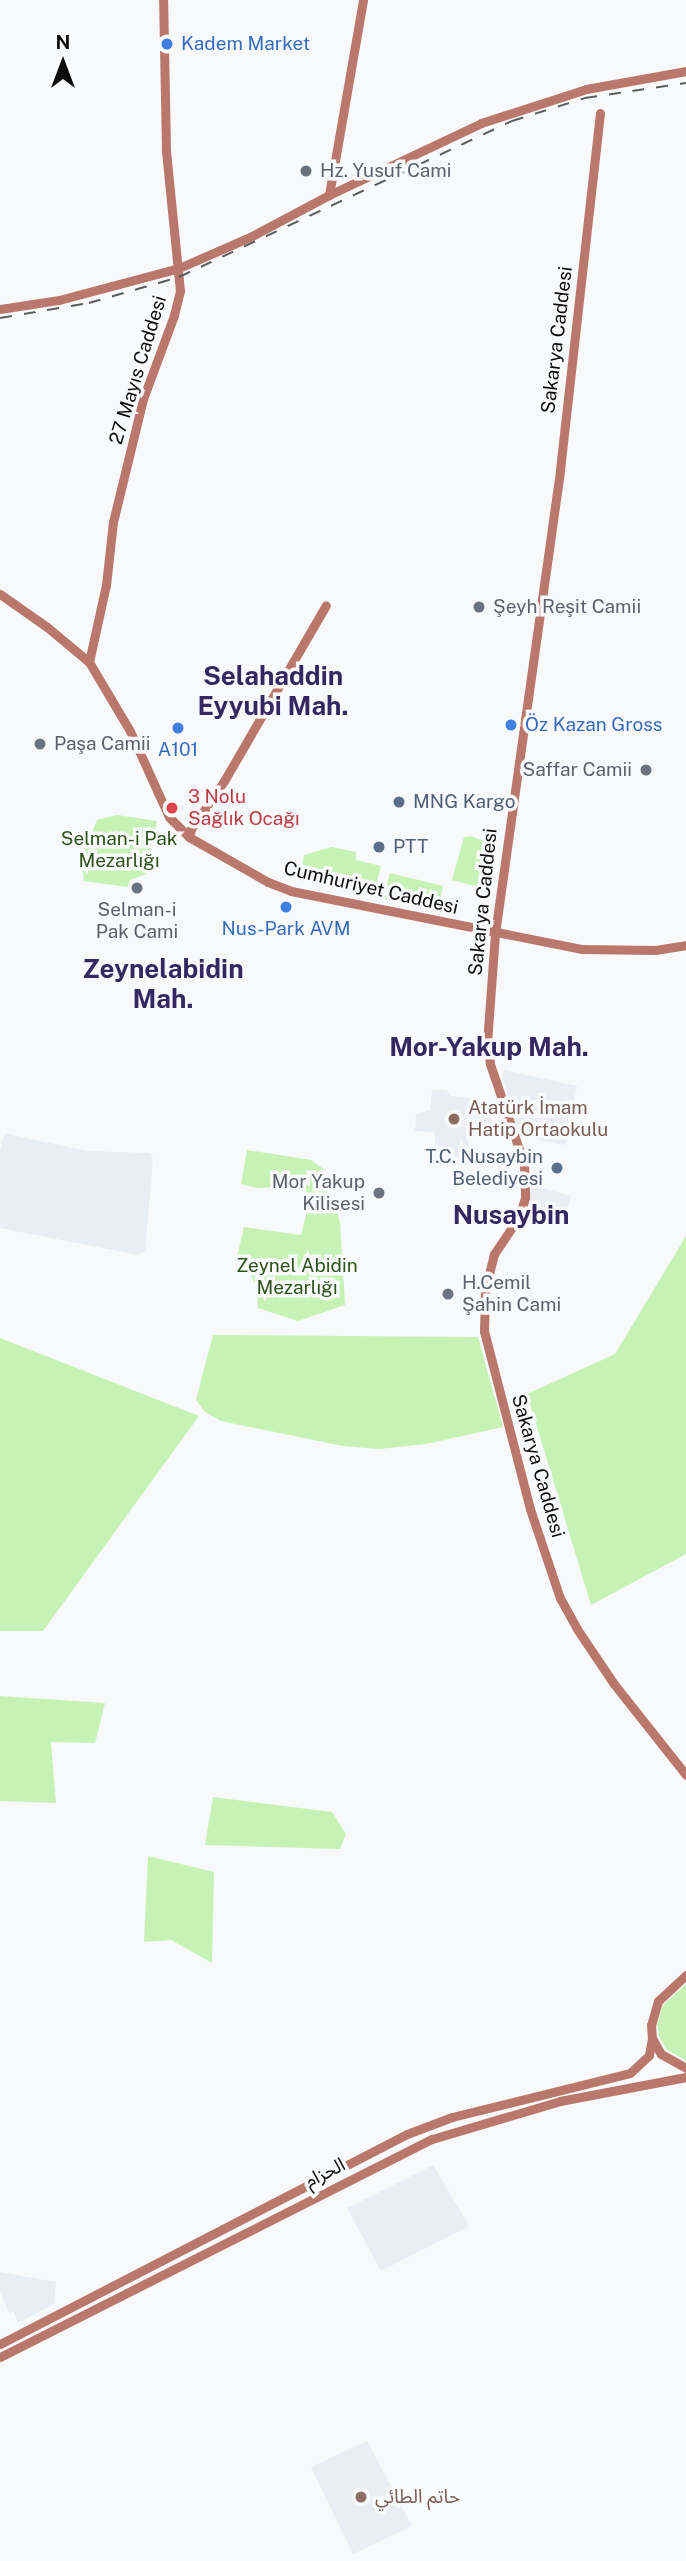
<!DOCTYPE html>
<html>
<head>
<meta charset="utf-8">
<style>
  body { margin:0 }
  #map { position:relative; width:686px; height:2561px; overflow:hidden; background:#f8f9fa; font-family:"Public Sans","Noto Sans Arabic",sans-serif }
  div>[style] { position:absolute }
  .built>* { inset:0; background:#e8eef4 }
  .green>* { inset:0; background:#c7f2b5 }
  .secondary>* { height:9px; margin:-4.5px; padding:0 4.5px; transform-origin:4.5px; border-radius:4.5px; background:#ba776b }
  .rail>* { height:2px; margin-top:-1px; transform-origin:0; background:repeating-linear-gradient(90deg,#5c5d5d 0 12px,transparent 0 24px) }
  .dots>* { width:19px; height:19px; translate:-50% -50%; box-sizing:border-box; border:4px solid #f8f9fa; border-radius:50% }
  span { translate:-50% -50%; white-space:nowrap; text-align:center; line-height:1.15; -webkit-text-stroke:7px #f8f9fa; paint-order:stroke }
  .shop-label { font-size:19px; color:#366cbe }
  .left { translate:0 -50%; text-align:left }
  .worship-label { font-size:19px; color:#5b616d }
  .right { translate:-100% -50%; text-align:right }
  .street-label { font-size:19px; color:#0c0c0c }
  .health-label { font-size:19px; color:#be3a42 }
  .service-label { font-size:19px; color:#4e5e75 }
  .park-label { font-size:19px; color:#2d531b }
  .education-label { font-size:19px; color:#785e54 }
  .district-label { font-size:26px; color:#342762; font-weight:700 }
  .north { position:absolute; left:28px; top:28px; width:70px; height:70px; -webkit-text-stroke:5px #f8f9fa; paint-order:stroke; rotate:0deg; font-size:19px; font-weight:700; line-height:28px; text-align:center; color:#0c0c0c }
  .north::after { content:''; display:block; margin:auto; width:24px; height:32px; background:#0c0c0c; clip-path:polygon(50% 0,100% 100%,50% 72%,0 100%) }
</style>
</head>
<body>
<div id="map">
  <div class="built">
    <div style="clip-path:polygon(505px 1070px,577px 1086px,565px 1145px,519px 1136px,502px 1075px)"></div>
    <div style="clip-path:polygon(432px 1090px,446px 1090px,451px 1096px,490px 1100px,492px 1125px,468px 1126px,469px 1160px,446px 1154px,445px 1149px,435px 1146px,435px 1132px,415px 1131px,416px 1114px,430px 1110px)"></div>
    <div style="clip-path:polygon(8px 1134px,86px 1151px,150px 1153px,153px 1160px,145px 1251px,138px 1255px,0 1228px,0 1152px,3px 1137px)"></div>
    <div style="clip-path:polygon(528px 1184px,571px 1196px,563px 1221px,525px 1217px)"></div>
    <div style="clip-path:polygon(433px 2165px,469px 2226px,381px 2271px,347px 2208px)"></div>
    <div style="clip-path:polygon(0 2272px,56px 2282px,54px 2304px,18px 2323px,14px 2312px,9px 2313px,0 2292px)"></div>
    <div style="clip-path:polygon(367px 2441px,412px 2526px,353px 2554px,311px 2467px)"></div>
  </div>
  <div class="green">
    <div style="clip-path:polygon(117px 815px,157px 821px,146px 874px,130px 880px,128px 887px,84px 881px,80px 853px,87px 845px,97px 820px)"></div>
    <div style="clip-path:polygon(472px 836px,485px 842px,485px 857px,492px 871px,486px 877px,483px 885px,478px 887px,452px 880px,464px 837px)"></div>
    <div style="clip-path:polygon(332px 847px,356px 852px,356px 860px,381px 866px,373px 897px,300px 877px,304px 855px)"></div>
    <div style="clip-path:polygon(390px 873px,443px 886px,437px 913px,383px 898px)"></div>
    <div style="clip-path:polygon(247px 1150px,311px 1160px,326px 1171px,329px 1201px,325px 1205px,315px 1202px,305px 1191px,283px 1187px,257px 1188px,241px 1184px)"></div>
    <div style="clip-path:polygon(308px 1206px,337px 1212px,340px 1222px,345px 1305px,298px 1321px,258px 1308px,257px 1288px,248px 1269px,237px 1257px,244px 1227px,301px 1235px)"></div>
    <div style="clip-path:polygon(686px 1236px,686px 1554px,591px 1605px,527px 1394px,615px 1354px)"></div>
    <div style="clip-path:polygon(213px 1335px,478px 1337px,503px 1427px,426px 1444px,379px 1449px,343px 1446px,221px 1421px,205px 1412px,196px 1400px)"></div>
    <div style="clip-path:polygon(0 1338px,199px 1416px,43px 1631px,0 1631px)"></div>
    <div style="clip-path:polygon(0 1696px,105px 1703px,95px 1743px,51px 1742px,56px 1803px,0 1801px)"></div>
    <div style="clip-path:polygon(213px 1797px,332px 1812px,346px 1834px,340px 1849px,205px 1845px)"></div>
    <div style="clip-path:polygon(148px 1856px,214px 1872px,212px 1963px,171px 1940px,144px 1942px)"></div>
    <div style="clip-path:polygon(686px 1984px,686px 2061px,666px 2049px,659px 2036px,657px 2025px,663px 2005px)"></div>
  </div>
  <div class="secondary">
    <div style="left:600px;top:113px;width:360px;rotate:96.4deg"></div>
    <div style="left:560px;top:471px;width:468px;rotate:98deg"></div>
    <div style="left:495px;top:934px;width:108px;rotate:94.2deg"></div>
    <div style="left:487px;top:1042px;width:22px;rotate:82deg"></div>
    <div style="left:490px;top:1064px;width:106px;rotate:71.2deg"></div>
    <div style="left:524px;top:1164px;width:34px;rotate:88deg"></div>
    <div style="left:525px;top:1198px;width:20px;rotate:108deg"></div>
    <div style="left:519px;top:1217px;width:45px;rotate:124deg"></div>
    <div style="left:494px;top:1254px;width:38px;rotate:104deg"></div>
    <div style="left:485px;top:1291px;width:40px;rotate:91.4deg"></div>
    <div style="left:484px;top:1331px;width:184px;rotate:75.5deg"></div>
    <div style="left:530px;top:1509px;width:94px;rotate:71.4deg"></div>
    <div style="left:560px;top:1598px;width:35px;rotate:61deg"></div>
    <div style="left:577px;top:1629px;width:66px;rotate:56.1deg"></div>
    <div style="left:614px;top:1684px;width:116px;rotate:51.6deg"></div>
    <div style="left:329px;top:195px;width:198px;rotate:-80.1deg"></div>
    <div style="left:0;top:309px;width:60px;rotate:-8.7deg"></div>
    <div style="left:59px;top:300px;width:124px;rotate:-14.9deg"></div>
    <div style="left:179px;top:268px;width:77px;rotate:-23.6deg"></div>
    <div style="left:250px;top:237px;width:89px;rotate:-28deg"></div>
    <div style="left:329px;top:195px;width:168px;rotate:-25.3deg"></div>
    <div style="left:481px;top:123px;width:110px;rotate:-17.9deg"></div>
    <div style="left:586px;top:89px;width:102px;rotate:-10.2deg"></div>
    <div style="left:0;top:594px;width:57px;rotate:35.1deg"></div>
    <div style="left:47px;top:627px;width:55px;rotate:39.8deg"></div>
    <div style="left:89px;top:662px;width:80px;rotate:59.3deg"></div>
    <div style="left:130px;top:731px;width:94px;rotate:65.6deg"></div>
    <div style="left:169px;top:817px;width:28px;rotate:45deg"></div>
    <div style="left:189px;top:837px;width:91px;rotate:29.7deg"></div>
    <div style="left:268px;top:882px;width:25px;rotate:21deg"></div>
    <div style="left:291px;top:891px;width:297px;rotate:11.3deg"></div>
    <div style="left:582px;top:949px;width:73px;rotate:0.8deg"></div>
    <div style="left:655px;top:950px;width:31px;rotate:-9deg"></div>
    <div style="left:89px;top:662px;width:79px;rotate:-77.6deg"></div>
    <div style="left:106px;top:585px;width:63px;rotate:-83.7deg"></div>
    <div style="left:113px;top:522px;width:127px;rotate:-76.3deg"></div>
    <div style="left:143px;top:399px;width:90px;rotate:-69.7deg"></div>
    <div style="left:174px;top:315px;width:25px;rotate:-76deg"></div>
    <div style="left:180px;top:291px;width:142px;rotate:-95.7deg"></div>
    <div style="left:166px;top:150px;width:150px;rotate:-91.1deg"></div>
    <div style="left:189px;top:837px;width:8px;rotate:-76deg"></div>
    <div style="left:191px;top:829px;width:58px;rotate:-55.5deg"></div>
    <div style="left:224px;top:781px;width:203px;rotate:-59.9deg"></div>
    <div style="left:686px;top:1975px;width:38px;rotate:137deg"></div>
    <div style="left:658px;top:2001px;width:25px;rotate:106deg"></div>
    <div style="left:651px;top:2025px;width:13px;rotate:86deg"></div>
    <div style="left:652px;top:2038px;width:18px;rotate:61deg"></div>
    <div style="left:661px;top:2054px;width:29px;rotate:29deg"></div>
    <div style="left:0;top:2344px;width:458px;rotate:-27.3deg"></div>
    <div style="left:407px;top:2134px;width:48px;rotate:-20.7deg"></div>
    <div style="left:452px;top:2117px;width:183px;rotate:-13.9deg"></div>
    <div style="left:630px;top:2073px;width:26px;rotate:-43deg"></div>
    <div style="left:649px;top:2055px;width:17px;rotate:-80deg"></div>
    <div style="left:0;top:2357px;width:484px;rotate:-26.8deg"></div>
    <div style="left:432px;top:2139px;width:134px;rotate:-16.5deg"></div>
    <div style="left:560px;top:2101px;width:128px;rotate:-10.8deg"></div>
  </div>
  <div class="rail">
    <div style="left:0;top:318px;width:90px;rotate:-9.6deg"></div>
    <div style="left:89px;top:303px;width:94px;rotate:-16.1deg"></div>
    <div style="left:179px;top:277px;width:368px;rotate:-25.1deg"></div>
    <div style="left:512px;top:121px;width:77px;rotate:-17.5deg"></div>
    <div style="left:585px;top:98px;width:102px;rotate:-8.4deg"></div>
  </div>
  <div class="dots">
    <div style="left:167px;top:44px;background:#3f7fe0"></div>
    <div style="left:306px;top:171px;background:#6b7280"></div>
    <div style="left:479px;top:607px;background:#6b7280"></div>
    <div style="left:511px;top:725px;background:#3f7fe0"></div>
    <div style="left:178px;top:728px;background:#3f7fe0"></div>
    <div style="left:40px;top:744px;background:#6b7280"></div>
    <div style="left:646px;top:770px;background:#6b7280"></div>
    <div style="left:399px;top:802px;background:#5c6f8a"></div>
    <div style="left:172px;top:808px;background:#e0444e"></div>
    <div style="left:379px;top:847px;background:#5c6f8a"></div>
    <div style="left:137px;top:888px;background:#6b7280"></div>
    <div style="left:286px;top:907px;background:#3f7fe0"></div>
    <div style="left:454px;top:1119px;background:#8d6e63"></div>
    <div style="left:557px;top:1168px;background:#5c6f8a"></div>
    <div style="left:379px;top:1193px;background:#6b7280"></div>
    <div style="left:448px;top:1294px;background:#6b7280"></div>
    <div style="left:361px;top:2497px;background:#8d6e63"></div>
  </div>
  <div class="shop-label">
    <span class="left" style="left:181px;top:44px">Kadem Market</span>
    <span class="left" style="left:525px;top:725px">Öz Kazan Gross</span>
    <span style="left:178px;top:750px">A101</span>
    <span style="left:286px;top:929px">Nus-Park AVM</span>
  </div>
  <div class="worship-label">
    <span class="left" style="left:320px;top:171px">Hz. Yusuf Cami</span>
    <span class="left" style="left:493px;top:607px">Şeyh Reşit Camii</span>
    <span class="left" style="left:54px;top:744px">Paşa Camii</span>
    <span class="right" style="left:632px;top:770px">Saffar Camii</span>
    <span style="left:137px;top:921px">Selman-i<br>Pak Cami</span>
    <span class="right" style="left:365px;top:1193px">Mor Yakup<br>Kilisesi</span>
    <span class="left" style="left:462px;top:1294px">H.Cemil<br>Şahin Cami</span>
  </div>
  <div class="street-label">
    <span style="left:557px;top:340px;rotate:-83deg">Sakarya Caddesi</span>
    <span style="left:138px;top:370px;rotate:-73deg">27 Mayıs Caddesi</span>
    <span style="left:371px;top:888px;rotate:13deg">Cumhuriyet Caddesi</span>
    <span style="left:483px;top:902px;rotate:-84deg">Sakarya Caddesi</span>
    <span style="left:538px;top:1466px;rotate:74deg">Sakarya Caddesi</span>
    <span style="left:325px;top:2173px;rotate:-27deg">الحزام</span>
  </div>
  <div class="health-label">
    <span class="left" style="left:188px;top:808px">3 Nolu<br>Sağlık Ocağı</span>
  </div>
  <div class="service-label">
    <span class="left" style="left:413px;top:802px">MNG Kargo</span>
    <span class="left" style="left:393px;top:847px">PTT</span>
    <span class="right" style="left:543px;top:1168px">T.C. Nusaybin<br>Belediyesi</span>
  </div>
  <div class="park-label">
    <span style="left:119px;top:850px">Selman-i Pak<br>Mezarlığı</span>
    <span style="left:297px;top:1277px">Zeynel Abidin<br>Mezarlığı</span>
  </div>
  <div class="education-label">
    <span class="left" style="left:468px;top:1119px">Atatürk İmam<br>Hatip Ortaokulu</span>
    <span class="left" style="left:375px;top:2497px">حاتم الطائي</span>
  </div>
  <div class="district-label">
    <span style="left:273px;top:691px">Selahaddin<br>Eyyubi Mah.</span>
    <span style="left:163px;top:984px">Zeynelabidin<br>Mah.</span>
    <span style="left:489px;top:1047px">Mor-Yakup Mah.</span>
    <span style="left:511px;top:1215px">Nusaybin</span>
  </div>
  <div class="north">N</div>
</div>
</body>
</html>
